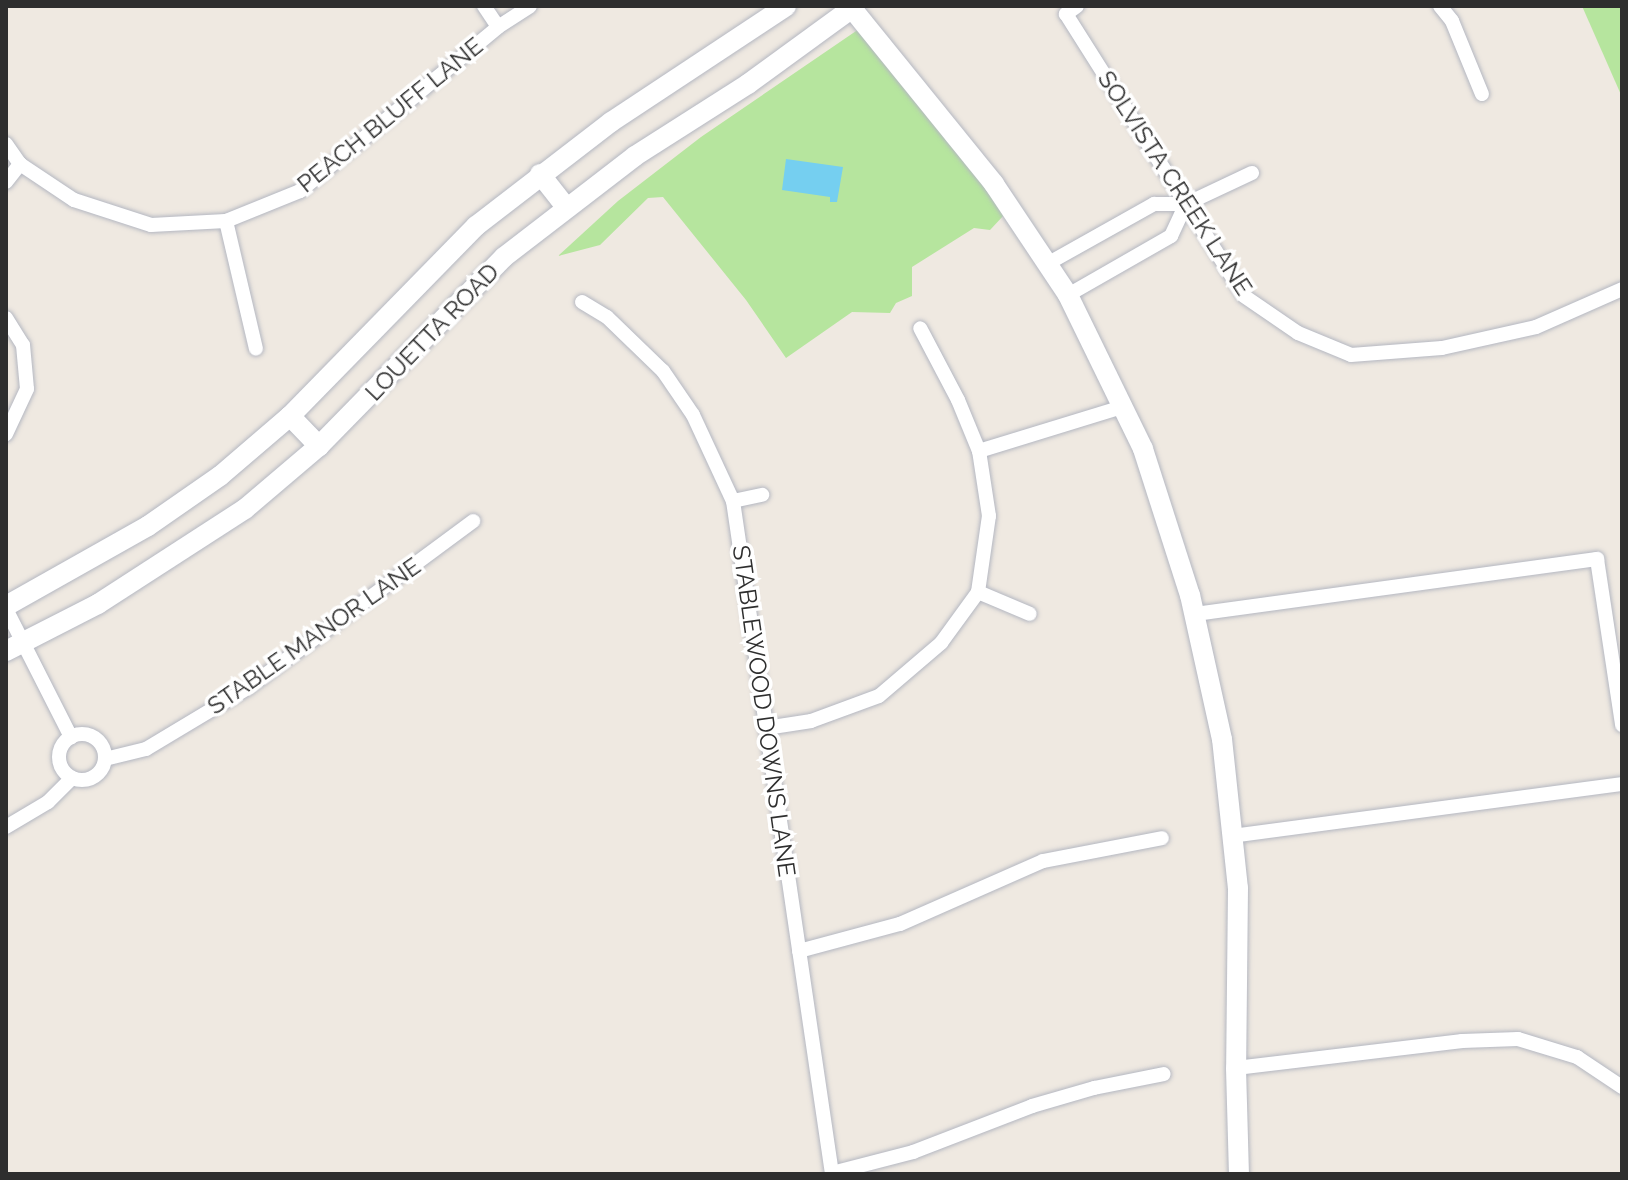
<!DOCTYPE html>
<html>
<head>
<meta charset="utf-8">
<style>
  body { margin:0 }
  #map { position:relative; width:1628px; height:1180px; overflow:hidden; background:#efe9e1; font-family:Raleway,sans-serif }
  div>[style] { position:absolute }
  .green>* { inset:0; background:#b6e59e }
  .water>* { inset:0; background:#75cff0 }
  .roads { filter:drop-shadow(0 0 2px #b4b7c1) drop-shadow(0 0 2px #b4b7c1) }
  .street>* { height:14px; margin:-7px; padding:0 7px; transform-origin:7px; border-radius:7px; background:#fff }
  .street>.ring { margin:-7px; padding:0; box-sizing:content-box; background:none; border:14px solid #fff; border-radius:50% }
  .secondary>* { height:20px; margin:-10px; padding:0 10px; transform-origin:10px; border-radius:10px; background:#fff }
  span { translate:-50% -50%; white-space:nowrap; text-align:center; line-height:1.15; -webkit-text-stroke:7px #fff; paint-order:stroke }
  .street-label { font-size:24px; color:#2e2e2e }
  .frame { position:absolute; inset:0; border:8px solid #2e2e2e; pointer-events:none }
</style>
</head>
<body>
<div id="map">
  <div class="green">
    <div style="clip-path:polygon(1582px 6px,1622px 6px,1622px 97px)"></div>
    <div style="clip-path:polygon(859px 29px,964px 156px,1005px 214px,990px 230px,974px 228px,912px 267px,912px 296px,896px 303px,890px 313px,852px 312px,786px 358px,746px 300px,663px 197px,648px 198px,600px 245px,558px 256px,618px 201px,701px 137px)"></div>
  </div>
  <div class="water">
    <div style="clip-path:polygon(786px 159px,843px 167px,837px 202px,830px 202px,830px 197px,782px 190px)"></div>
  </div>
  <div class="roads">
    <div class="street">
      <div style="left:484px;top:6px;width:25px;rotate:56deg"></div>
      <div style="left:1077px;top:6px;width:14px;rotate:144deg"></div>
      <div style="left:1066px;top:14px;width:333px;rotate:57.7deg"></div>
      <div style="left:1244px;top:296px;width:65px;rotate:34.4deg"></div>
      <div style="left:1298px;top:333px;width:57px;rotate:22.5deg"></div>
      <div style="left:1351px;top:355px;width:91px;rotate:-4.4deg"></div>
      <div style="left:1442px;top:348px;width:96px;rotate:-12.6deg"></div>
      <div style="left:1536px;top:327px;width:94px;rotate:-23.8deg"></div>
      <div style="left:1440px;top:6px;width:19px;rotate:51deg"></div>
      <div style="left:1452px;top:21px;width:79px;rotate:67.7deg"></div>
      <div style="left:6px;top:144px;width:24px;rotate:55deg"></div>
      <div style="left:20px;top:164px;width:65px;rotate:33.7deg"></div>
      <div style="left:74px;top:200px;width:81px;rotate:18deg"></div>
      <div style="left:151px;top:225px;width:75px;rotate:-3.1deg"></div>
      <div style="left:226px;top:221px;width:80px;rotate:-22.1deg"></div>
      <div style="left:300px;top:191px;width:257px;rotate:-39.6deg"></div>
      <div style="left:498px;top:27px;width:38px;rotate:-33deg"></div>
      <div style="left:6px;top:182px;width:23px;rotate:-52deg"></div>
      <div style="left:226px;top:221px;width:131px;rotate:76.8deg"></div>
      <div style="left:1047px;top:264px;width:123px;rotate:-29.3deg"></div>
      <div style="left:1154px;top:204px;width:32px"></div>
      <div style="left:1186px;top:204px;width:73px;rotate:-25.2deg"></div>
      <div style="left:1068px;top:295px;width:119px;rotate:-29.8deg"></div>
      <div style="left:1171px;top:236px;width:35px;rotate:-65deg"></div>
      <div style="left:582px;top:302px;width:29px;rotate:31deg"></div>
      <div style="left:607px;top:317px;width:78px;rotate:44deg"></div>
      <div style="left:663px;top:371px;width:53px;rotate:55.7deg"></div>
      <div style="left:693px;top:415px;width:95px;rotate:65.1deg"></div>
      <div style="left:733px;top:501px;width:680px;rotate:81.63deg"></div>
      <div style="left:6px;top:318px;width:32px;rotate:58deg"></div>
      <div style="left:23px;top:345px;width:44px;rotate:84.8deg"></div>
      <div style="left:27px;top:389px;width:50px;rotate:115deg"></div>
      <div style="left:979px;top:451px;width:150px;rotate:-17.1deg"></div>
      <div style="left:733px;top:501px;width:30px;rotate:-12deg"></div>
      <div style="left:978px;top:592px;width:56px;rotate:22.9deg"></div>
      <div style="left:6px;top:609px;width:144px;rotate:63.1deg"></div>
      <div style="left:1195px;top:614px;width:406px;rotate:-7.8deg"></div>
      <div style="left:1597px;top:559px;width:168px;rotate:81.4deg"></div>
      <div style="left:766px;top:728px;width:46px;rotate:-8.8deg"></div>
      <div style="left:811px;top:721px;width:72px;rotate:-20.2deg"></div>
      <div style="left:879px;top:696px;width:82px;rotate:-40.5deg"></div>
      <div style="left:941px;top:643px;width:63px;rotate:-54deg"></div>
      <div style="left:978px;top:592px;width:77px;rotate:-81.8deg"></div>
      <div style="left:989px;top:516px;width:66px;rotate:-98.7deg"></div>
      <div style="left:979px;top:451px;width:55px;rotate:-112.4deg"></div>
      <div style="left:958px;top:400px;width:81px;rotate:-117.8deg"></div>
      <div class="ring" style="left:59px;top:734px;width:32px;height:32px"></div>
      <div style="left:105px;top:759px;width:42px;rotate:-13.7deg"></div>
      <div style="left:146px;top:749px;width:120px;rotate:-31deg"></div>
      <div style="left:249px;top:687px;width:279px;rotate:-36.5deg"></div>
      <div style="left:6px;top:827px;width:49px;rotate:-30.8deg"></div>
      <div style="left:48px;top:802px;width:34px;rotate:-45deg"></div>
      <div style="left:1232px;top:836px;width:393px;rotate:-7.6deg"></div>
      <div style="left:799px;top:951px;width:105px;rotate:-15deg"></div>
      <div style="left:900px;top:924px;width:156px;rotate:-23.8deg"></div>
      <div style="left:1043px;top:861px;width:121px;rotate:-10.9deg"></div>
      <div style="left:1236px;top:1068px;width:228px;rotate:-6.8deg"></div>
      <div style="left:1462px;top:1041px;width:56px;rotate:-2deg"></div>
      <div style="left:1518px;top:1039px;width:62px;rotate:17deg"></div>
      <div style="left:1577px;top:1057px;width:54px;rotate:33.7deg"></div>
      <div style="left:832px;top:1173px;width:84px;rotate:-14.5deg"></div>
      <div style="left:913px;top:1152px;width:128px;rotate:-21.1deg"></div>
      <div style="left:1032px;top:1106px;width:65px;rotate:-16.2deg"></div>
      <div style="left:1094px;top:1088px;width:71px;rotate:-11.3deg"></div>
    </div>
    <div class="secondary">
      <div style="left:850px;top:6px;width:229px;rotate:51deg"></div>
      <div style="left:994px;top:184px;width:133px;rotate:56.3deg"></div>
      <div style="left:1068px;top:295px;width:171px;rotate:64deg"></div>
      <div style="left:1143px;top:449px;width:153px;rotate:72.2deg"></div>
      <div style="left:1190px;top:595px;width:148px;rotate:77.5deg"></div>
      <div style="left:1222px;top:739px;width:150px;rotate:83.9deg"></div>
      <div style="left:1238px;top:888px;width:180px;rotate:90.6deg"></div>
      <div style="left:1236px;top:1068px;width:106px;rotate:88.4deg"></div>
      <div style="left:540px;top:174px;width:42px;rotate:51.8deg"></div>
      <div style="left:290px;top:416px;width:42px;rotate:46deg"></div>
      <div style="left:6px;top:606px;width:163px;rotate:-29.4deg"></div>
      <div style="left:148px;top:526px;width:88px;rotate:-34.8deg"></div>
      <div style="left:220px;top:476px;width:92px;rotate:-40.6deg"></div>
      <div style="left:290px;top:416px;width:266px;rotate:-45.6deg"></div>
      <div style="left:476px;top:226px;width:170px;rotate:-37.6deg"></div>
      <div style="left:611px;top:122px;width:210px;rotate:-33.5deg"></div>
      <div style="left:6px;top:651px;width:103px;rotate:-27.1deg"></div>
      <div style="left:98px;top:604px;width:175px;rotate:-32.9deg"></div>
      <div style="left:245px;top:509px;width:97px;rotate:-40.4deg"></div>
      <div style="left:319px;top:446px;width:264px;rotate:-45.6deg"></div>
      <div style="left:504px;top:257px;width:165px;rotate:-37.6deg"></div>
      <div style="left:635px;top:156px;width:134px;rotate:-32.5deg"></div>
      <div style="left:748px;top:84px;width:132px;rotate:-36.1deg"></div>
    </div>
  </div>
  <div class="street-label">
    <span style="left:390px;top:115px;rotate:-39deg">PEACH BLUFF LANE</span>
    <span style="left:1175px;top:183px;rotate:57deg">SOLVISTA CREEK LANE</span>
    <span style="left:432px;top:332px;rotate:-46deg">LOUETTA ROAD</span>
    <span style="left:314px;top:636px;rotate:-35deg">STABLE MANOR LANE</span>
    <span style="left:764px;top:711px;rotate:82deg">STABLEWOOD DOWNS LANE</span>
  </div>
  <div class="frame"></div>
</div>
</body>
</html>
